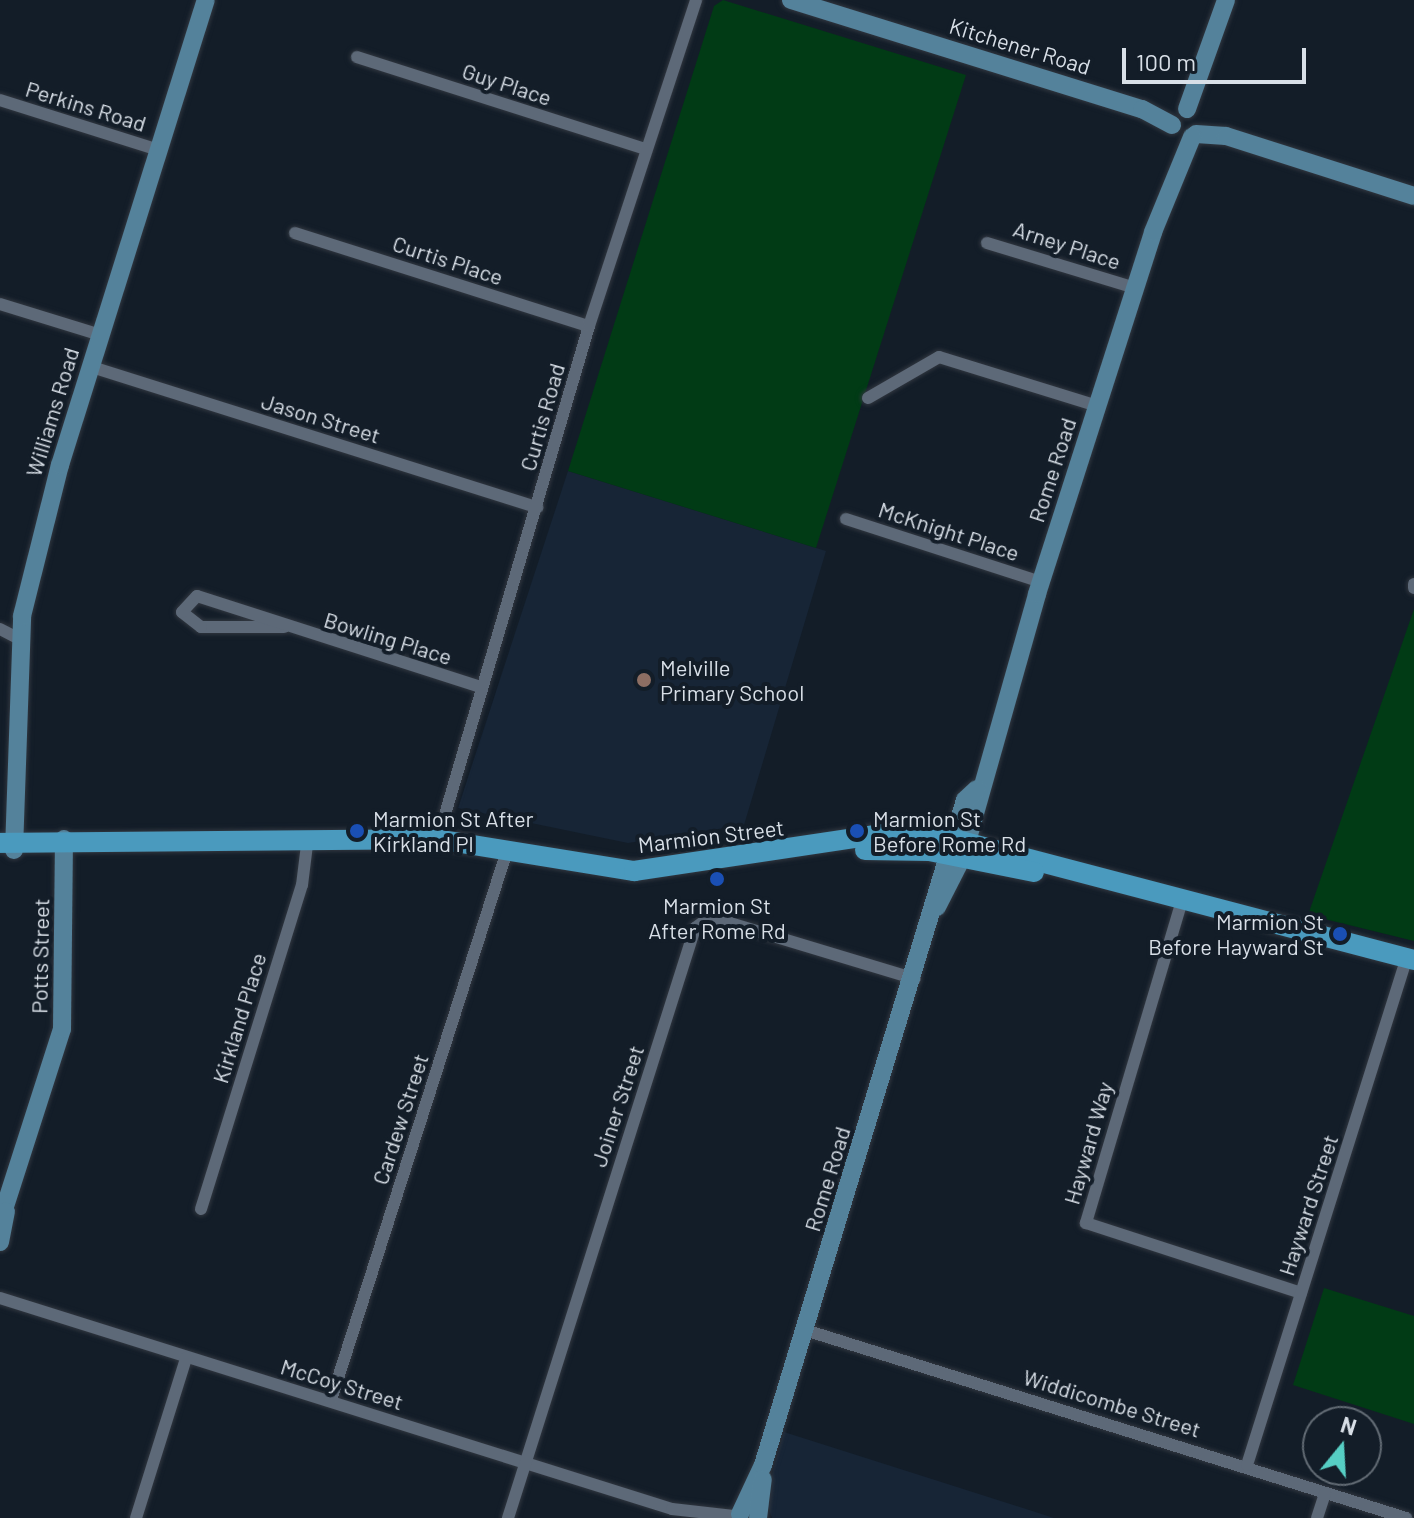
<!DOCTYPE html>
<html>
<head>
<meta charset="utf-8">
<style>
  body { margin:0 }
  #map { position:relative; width:1414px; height:1518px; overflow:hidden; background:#131d28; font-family:Barlow,sans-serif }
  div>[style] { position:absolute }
  .built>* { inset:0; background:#172536 }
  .green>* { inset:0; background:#013b15 }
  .roads { filter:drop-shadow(0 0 2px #313740) drop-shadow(0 0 2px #313740) }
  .street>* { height:12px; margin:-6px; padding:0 6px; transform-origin:6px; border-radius:6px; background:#5d6978 }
  .secondary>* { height:18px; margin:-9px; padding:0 9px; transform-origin:9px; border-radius:9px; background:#54829b }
  .primary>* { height:20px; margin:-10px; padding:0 10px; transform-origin:10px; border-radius:10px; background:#4a9abe }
  .dots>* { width:22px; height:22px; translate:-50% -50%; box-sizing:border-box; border:4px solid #131d28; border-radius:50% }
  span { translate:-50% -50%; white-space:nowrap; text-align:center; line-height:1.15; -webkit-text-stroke:8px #131d28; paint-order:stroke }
  .street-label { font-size:22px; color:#d8dfe7 }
  .poi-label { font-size:22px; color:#d8dfe7 }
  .left { translate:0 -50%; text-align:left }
  .right { translate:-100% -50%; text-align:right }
  .north { position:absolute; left:1302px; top:1406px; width:80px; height:80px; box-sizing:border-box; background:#131d28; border:2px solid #626b74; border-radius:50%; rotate:18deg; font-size:22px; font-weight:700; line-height:32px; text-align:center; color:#d8dfe7 }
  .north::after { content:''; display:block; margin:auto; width:28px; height:36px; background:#56cec4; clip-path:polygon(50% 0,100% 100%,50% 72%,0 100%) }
  .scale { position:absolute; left:1122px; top:48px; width:184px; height:36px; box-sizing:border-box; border:4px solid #d8dfe7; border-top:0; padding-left:10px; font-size:24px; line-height:28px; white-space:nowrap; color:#d8dfe7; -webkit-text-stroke:6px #131d28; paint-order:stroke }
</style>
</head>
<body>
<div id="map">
  <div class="built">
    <div style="clip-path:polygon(568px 471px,826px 551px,744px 825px,628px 843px,458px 808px)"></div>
    <div style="clip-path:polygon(784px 1432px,957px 1487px,1054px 1518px,772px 1518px,765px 1499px)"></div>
  </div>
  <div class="green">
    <div style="clip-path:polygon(723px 0,966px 75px,816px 548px,568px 471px,714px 6px)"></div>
    <div style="clip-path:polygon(1414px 609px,1414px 941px,1308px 915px)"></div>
    <div style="clip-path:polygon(1324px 1288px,1414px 1316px,1414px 1424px,1293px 1385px)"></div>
  </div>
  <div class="roads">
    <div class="street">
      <div style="left:357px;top:57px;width:302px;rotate:17.7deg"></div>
      <div style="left:0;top:100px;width:167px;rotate:17.5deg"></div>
      <div style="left:295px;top:233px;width:308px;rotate:17.6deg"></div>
      <div style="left:987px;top:243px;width:155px;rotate:16.9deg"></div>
      <div style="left:0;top:304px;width:106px;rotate:17.1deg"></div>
      <div style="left:92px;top:367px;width:467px;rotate:17.5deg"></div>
      <div style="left:868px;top:398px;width:82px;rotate:-30deg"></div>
      <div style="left:939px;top:357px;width:165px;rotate:17.2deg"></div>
      <div style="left:846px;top:519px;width:205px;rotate:17.9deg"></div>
      <div style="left:1414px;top:584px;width:4px;rotate:90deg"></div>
      <div style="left:284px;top:627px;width:83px;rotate:180deg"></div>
      <div style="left:201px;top:627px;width:24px;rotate:-142deg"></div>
      <div style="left:182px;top:612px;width:22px;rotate:-47deg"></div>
      <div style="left:197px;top:596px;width:297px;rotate:17.8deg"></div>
      <div style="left:0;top:629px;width:20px;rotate:27deg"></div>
      <div style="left:436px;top:845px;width:541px;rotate:-73.57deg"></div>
      <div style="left:589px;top:326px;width:343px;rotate:-71.8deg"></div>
      <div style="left:1181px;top:904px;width:333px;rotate:106.6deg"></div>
      <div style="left:1086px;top:1223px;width:226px;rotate:18deg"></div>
      <div style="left:201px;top:1209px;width:339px;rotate:-72.7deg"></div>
      <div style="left:302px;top:885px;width:48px;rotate:-82.9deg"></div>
      <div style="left:0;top:1298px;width:704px;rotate:17.43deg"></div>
      <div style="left:672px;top:1509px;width:62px;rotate:6.4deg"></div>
      <div style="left:805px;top:1330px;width:630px;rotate:17.37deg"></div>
      <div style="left:331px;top:1400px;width:577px;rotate:-72.23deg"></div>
      <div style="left:1247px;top:1465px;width:533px;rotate:-72.52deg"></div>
      <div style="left:136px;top:1518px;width:168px;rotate:-72.6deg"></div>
      <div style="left:508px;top:1518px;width:619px;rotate:-72.41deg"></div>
      <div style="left:695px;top:928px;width:15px;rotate:-37deg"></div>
      <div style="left:707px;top:919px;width:23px;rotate:10deg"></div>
      <div style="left:730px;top:923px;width:193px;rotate:16.8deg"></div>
      <div style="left:1317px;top:1518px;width:26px;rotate:-72deg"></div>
    </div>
    <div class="secondary">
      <div style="left:791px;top:0;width:368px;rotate:17.3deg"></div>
      <div style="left:1142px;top:109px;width:34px;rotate:28deg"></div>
      <div style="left:1187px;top:109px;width:116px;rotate:-70.3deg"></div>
      <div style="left:1196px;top:134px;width:30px;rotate:4deg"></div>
      <div style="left:1226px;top:136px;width:197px;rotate:17.7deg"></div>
      <div style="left:14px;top:850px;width:234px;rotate:-88deg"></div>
      <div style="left:22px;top:616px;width:156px;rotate:-75.9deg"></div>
      <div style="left:60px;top:465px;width:487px;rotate:-72.6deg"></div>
      <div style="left:937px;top:907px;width:57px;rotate:-63deg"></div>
      <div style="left:963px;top:856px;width:272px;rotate:-74.2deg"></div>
      <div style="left:1037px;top:594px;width:380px;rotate:-72.2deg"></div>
      <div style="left:1153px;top:232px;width:103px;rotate:-67.7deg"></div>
      <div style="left:0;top:1222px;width:203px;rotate:-72.2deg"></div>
      <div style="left:62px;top:1029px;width:190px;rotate:-89.4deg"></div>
      <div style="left:0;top:1242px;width:31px;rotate:-79deg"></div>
      <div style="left:740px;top:1514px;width:54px;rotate:-64.9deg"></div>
      <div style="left:763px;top:1465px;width:695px;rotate:-73.1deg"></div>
      <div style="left:965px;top:800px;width:16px;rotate:-43deg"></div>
      <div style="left:758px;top:1518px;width:39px;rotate:-83deg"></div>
    </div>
    <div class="primary">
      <div style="left:0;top:843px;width:436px;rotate:-0.5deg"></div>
      <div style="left:436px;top:839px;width:201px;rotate:9.2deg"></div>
      <div style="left:634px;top:871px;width:251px;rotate:-8.5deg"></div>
      <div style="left:882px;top:834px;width:52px"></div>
      <div style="left:934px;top:834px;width:496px;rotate:14.7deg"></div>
      <div style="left:865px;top:850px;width:64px;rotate:0.9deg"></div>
      <div style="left:929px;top:851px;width:107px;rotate:11.3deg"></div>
    </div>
  </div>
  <div class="dots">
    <div style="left:644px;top:680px;background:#8d6e63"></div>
    <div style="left:357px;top:831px;background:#1a4fb4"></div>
    <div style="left:857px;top:831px;background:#1a4fb4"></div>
    <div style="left:717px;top:879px;background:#1a4fb4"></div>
    <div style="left:1340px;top:934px;background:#1a4fb4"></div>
  </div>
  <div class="street-label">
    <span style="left:1020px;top:46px;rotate:17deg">Kitchener Road</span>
    <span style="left:507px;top:84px;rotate:18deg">Guy Place</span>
    <span style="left:86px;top:106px;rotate:17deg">Perkins Road</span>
    <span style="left:1067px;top:245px;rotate:18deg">Arney Place</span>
    <span style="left:448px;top:260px;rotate:18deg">Curtis Place</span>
    <span style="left:52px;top:412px;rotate:-73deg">Williams Road</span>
    <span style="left:542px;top:417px;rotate:-74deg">Curtis Road</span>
    <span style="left:321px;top:418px;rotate:17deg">Jason Street</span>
    <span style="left:1052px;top:470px;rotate:-72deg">Rome Road</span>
    <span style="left:949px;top:531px;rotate:18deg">McKnight Place</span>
    <span style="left:388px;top:638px;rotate:17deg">Bowling Place</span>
    <span style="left:711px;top:836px;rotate:-7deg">Marmion Street</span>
    <span style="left:40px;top:956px;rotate:-89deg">Potts Street</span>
    <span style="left:239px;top:1018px;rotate:-73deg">Kirkland Place</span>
    <span style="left:617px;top:1106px;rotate:-72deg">Joiner Street</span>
    <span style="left:400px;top:1119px;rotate:-72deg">Cardew Street</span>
    <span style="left:1088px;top:1143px;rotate:-74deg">Hayward Way</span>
    <span style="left:827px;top:1179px;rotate:-73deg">Rome Road</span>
    <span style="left:1308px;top:1205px;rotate:-72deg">Hayward Street</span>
    <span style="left:342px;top:1384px;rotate:17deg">McCoy Street</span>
    <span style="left:1112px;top:1403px;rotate:17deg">Widdicombe Street</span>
  </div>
  <div class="poi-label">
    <span class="left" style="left:660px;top:680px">Melville<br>Primary School</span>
    <span class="left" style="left:373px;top:831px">Marmion St After<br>Kirkland Pl</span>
    <span class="left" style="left:873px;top:831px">Marmion St<br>Before Rome Rd</span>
    <span style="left:717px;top:918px">Marmion St<br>After Rome Rd</span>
    <span class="right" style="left:1324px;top:934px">Marmion St<br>Before Hayward St</span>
  </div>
  <div class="north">N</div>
  <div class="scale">100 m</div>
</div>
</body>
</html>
